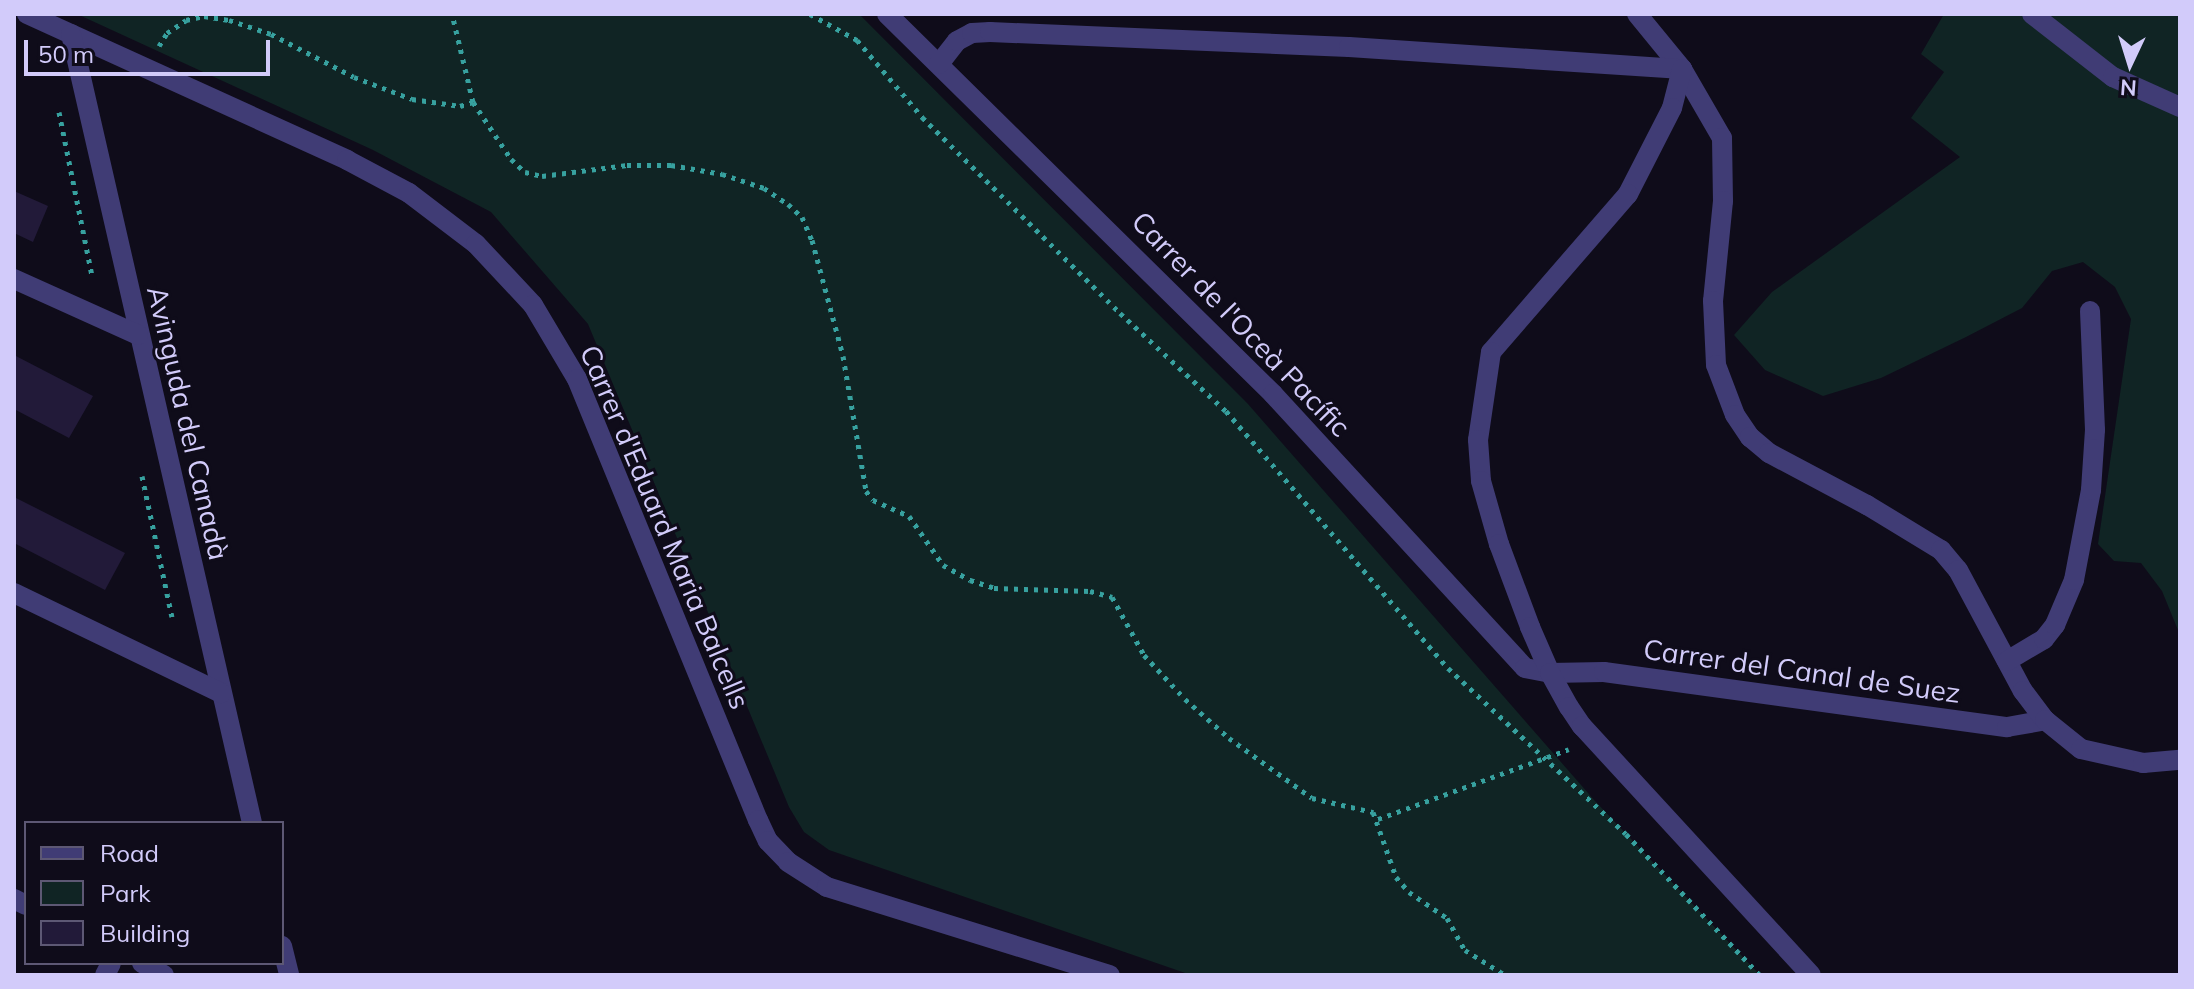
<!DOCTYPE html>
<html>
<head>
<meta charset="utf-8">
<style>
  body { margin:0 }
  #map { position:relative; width:2194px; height:989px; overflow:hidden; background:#0f0c1a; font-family:Mulish,sans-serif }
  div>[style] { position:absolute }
  .green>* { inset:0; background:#102424 }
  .building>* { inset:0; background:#221a39 }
  .path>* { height:5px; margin-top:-2.5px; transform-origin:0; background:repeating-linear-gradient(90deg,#37a19f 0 4px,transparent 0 10px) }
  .minor>* { height:20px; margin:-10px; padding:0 10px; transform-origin:10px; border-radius:10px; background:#403c75 }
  span { translate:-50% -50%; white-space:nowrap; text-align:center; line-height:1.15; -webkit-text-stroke:6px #0f0c1a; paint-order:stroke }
  .street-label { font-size:28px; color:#d2cbfa }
  .frame { position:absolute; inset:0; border:16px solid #d2cbfa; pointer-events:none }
  .legend { position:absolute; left:24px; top:821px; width:260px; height:144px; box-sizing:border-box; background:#0f0c1a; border:2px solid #5d5874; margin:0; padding:10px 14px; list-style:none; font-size:24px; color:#d2cbfa }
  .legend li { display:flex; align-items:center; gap:16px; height:40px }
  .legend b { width:40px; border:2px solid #5d5874 }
  .north { position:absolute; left:2090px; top:24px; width:80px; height:80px; -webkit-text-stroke:6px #0f0c1a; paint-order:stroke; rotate:184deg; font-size:22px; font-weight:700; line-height:32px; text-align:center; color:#d2cbfa }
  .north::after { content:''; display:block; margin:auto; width:28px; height:36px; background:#d2cbfa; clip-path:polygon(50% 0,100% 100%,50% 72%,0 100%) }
  .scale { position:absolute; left:24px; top:40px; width:246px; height:36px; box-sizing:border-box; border:4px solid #d2cbfa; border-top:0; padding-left:10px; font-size:24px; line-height:28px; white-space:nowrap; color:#d2cbfa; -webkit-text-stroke:6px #0f0c1a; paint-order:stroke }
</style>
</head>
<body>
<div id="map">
  <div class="green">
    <div style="clip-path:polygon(77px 14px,859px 14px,1248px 404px,1595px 801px,1760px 975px,1191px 975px,829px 850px,804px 832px,789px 807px,588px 324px,491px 212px,373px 150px)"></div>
    <div style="clip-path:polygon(1944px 14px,2180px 14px,2180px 635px,2162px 591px,2141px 563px,2114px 561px,2098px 544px,2131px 319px,2115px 287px,2083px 262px,2052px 271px,2022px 308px,1966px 337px,1881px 378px,1823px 396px,1765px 370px,1734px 335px,1772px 292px,1960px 157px,1911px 118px,1944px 72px,1921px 54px)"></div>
  </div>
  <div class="building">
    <div style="clip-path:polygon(14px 191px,48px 206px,33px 242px,14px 233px)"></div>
    <div style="clip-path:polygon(14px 355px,93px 396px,69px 438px,14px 409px)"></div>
    <div style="clip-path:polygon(14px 497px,125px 553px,105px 590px,14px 543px)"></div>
  </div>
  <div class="path">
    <div style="left:810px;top:14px;width:54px;rotate:29deg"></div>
    <div style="left:857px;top:40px;width:101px;rotate:49.8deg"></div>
    <div style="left:922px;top:117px;width:279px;rotate:44.7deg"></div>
    <div style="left:1120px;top:313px;width:144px;rotate:42.8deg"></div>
    <div style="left:1226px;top:411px;width:340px;rotate:49.2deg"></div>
    <div style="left:1448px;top:668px;width:243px;rotate:43deg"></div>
    <div style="left:1626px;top:834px;width:195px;rotate:46.5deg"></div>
    <div style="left:159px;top:46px;width:15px;rotate:-58deg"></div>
    <div style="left:167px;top:33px;width:23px;rotate:-34deg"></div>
    <div style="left:186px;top:20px;width:18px;rotate:-13deg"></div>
    <div style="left:204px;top:16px;width:25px;rotate:9deg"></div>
    <div style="left:229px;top:20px;width:44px;rotate:18.4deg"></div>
    <div style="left:271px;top:34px;width:93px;rotate:27.4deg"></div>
    <div style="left:354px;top:77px;width:62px;rotate:20.8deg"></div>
    <div style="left:412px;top:99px;width:49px;rotate:8.3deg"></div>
    <div style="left:460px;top:106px;width:14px;rotate:-17deg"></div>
    <div style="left:473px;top:102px;width:90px;rotate:-103.4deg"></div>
    <div style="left:473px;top:102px;width:69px;rotate:56.3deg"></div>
    <div style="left:511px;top:159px;width:19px;rotate:43deg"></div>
    <div style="left:525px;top:172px;width:17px;rotate:13deg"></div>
    <div style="left:542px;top:176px;width:86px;rotate:-7.4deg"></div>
    <div style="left:627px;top:165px;width:44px"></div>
    <div style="left:671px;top:165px;width:52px;rotate:10deg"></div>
    <div style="left:722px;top:174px;width:44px;rotate:18.4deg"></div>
    <div style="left:764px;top:188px;width:29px;rotate:34deg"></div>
    <div style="left:788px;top:204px;width:19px;rotate:43deg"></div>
    <div style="left:802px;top:217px;width:25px;rotate:67deg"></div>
    <div style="left:812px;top:240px;width:120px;rotate:75deg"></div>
    <div style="left:843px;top:356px;width:137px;rotate:80.3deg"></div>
    <div style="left:866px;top:491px;width:11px;rotate:52deg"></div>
    <div style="left:873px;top:500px;width:39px;rotate:24deg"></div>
    <div style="left:909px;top:516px;width:60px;rotate:55.2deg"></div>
    <div style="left:943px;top:565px;width:31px;rotate:29deg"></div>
    <div style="left:970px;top:580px;width:25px;rotate:18deg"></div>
    <div style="left:994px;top:588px;width:96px;rotate:1.8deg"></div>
    <div style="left:1090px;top:591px;width:23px;rotate:15deg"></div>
    <div style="left:1112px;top:597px;width:66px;rotate:61.1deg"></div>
    <div style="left:1144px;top:655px;width:60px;rotate:47deg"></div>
    <div style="left:1185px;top:699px;width:59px;rotate:41.6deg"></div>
    <div style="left:1229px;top:738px;width:102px;rotate:35.9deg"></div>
    <div style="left:1312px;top:798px;width:63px;rotate:12.9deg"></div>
    <div style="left:1373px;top:812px;width:69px;rotate:70.5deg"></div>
    <div style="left:1396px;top:877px;width:20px;rotate:49deg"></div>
    <div style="left:1409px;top:892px;width:46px;rotate:34.4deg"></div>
    <div style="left:1447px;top:918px;width:37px;rotate:61deg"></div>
    <div style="left:1465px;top:950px;width:47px;rotate:32deg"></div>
    <div style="left:59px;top:112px;width:166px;rotate:78.6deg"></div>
    <div style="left:142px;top:476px;width:144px;rotate:78deg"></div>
    <div style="left:1378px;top:819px;width:203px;rotate:-20.1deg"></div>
  </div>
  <div class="minor">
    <div style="left:27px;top:14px;width:352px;rotate:24.5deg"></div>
    <div style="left:347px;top:160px;width:70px;rotate:28deg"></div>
    <div style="left:409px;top:193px;width:84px;rotate:37.3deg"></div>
    <div style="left:476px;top:244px;width:83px;rotate:46.9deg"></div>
    <div style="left:533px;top:305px;width:86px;rotate:59.3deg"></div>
    <div style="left:577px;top:379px;width:477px;rotate:67.7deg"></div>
    <div style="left:758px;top:820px;width:23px;rotate:65deg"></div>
    <div style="left:768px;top:841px;width:29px;rotate:46deg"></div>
    <div style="left:788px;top:862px;width:46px;rotate:32.7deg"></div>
    <div style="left:827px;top:887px;width:296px;rotate:17.3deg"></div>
    <div style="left:887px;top:14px;width:542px;rotate:44.55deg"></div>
    <div style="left:1273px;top:394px;width:372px;rotate:47.4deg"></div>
    <div style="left:1525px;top:668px;width:25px;rotate:11deg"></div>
    <div style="left:1550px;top:673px;width:54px;rotate:-1.1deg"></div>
    <div style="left:1604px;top:672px;width:407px;rotate:7.8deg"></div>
    <div style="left:2007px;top:727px;width:39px;rotate:-10deg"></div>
    <div style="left:1637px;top:14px;width:71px;rotate:50.7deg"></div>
    <div style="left:1682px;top:69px;width:80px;rotate:59.9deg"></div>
    <div style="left:1722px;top:138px;width:63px;rotate:89.1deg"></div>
    <div style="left:1723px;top:201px;width:100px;rotate:95.7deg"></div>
    <div style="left:1713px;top:301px;width:64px;rotate:87.3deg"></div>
    <div style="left:1716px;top:365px;width:53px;rotate:69.2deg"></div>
    <div style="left:1735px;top:415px;width:27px;rotate:56deg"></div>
    <div style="left:1750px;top:437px;width:25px;rotate:40deg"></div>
    <div style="left:1769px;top:453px;width:111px;rotate:28deg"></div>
    <div style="left:1867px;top:505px;width:87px;rotate:31.3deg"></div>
    <div style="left:1941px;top:550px;width:26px;rotate:50deg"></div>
    <div style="left:1958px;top:570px;width:137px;rotate:61.8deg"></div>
    <div style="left:2023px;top:691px;width:36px;rotate:53deg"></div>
    <div style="left:2045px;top:720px;width:46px;rotate:38.9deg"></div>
    <div style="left:2081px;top:749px;width:64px;rotate:12.7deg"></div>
    <div style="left:2143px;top:763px;width:37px;rotate:-5deg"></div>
    <div style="left:2032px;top:14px;width:103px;rotate:37.9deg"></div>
    <div style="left:2113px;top:77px;width:73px;rotate:24.1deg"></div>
    <div style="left:71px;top:34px;width:809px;rotate:77.08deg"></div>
    <div style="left:939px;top:64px;width:29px;rotate:-52deg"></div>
    <div style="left:957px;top:41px;width:17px;rotate:-28deg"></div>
    <div style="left:972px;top:33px;width:18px;rotate:-3deg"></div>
    <div style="left:990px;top:32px;width:359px;rotate:2.4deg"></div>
    <div style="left:1349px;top:47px;width:334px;rotate:3.8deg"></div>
    <div style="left:1682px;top:69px;width:40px;rotate:104.4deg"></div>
    <div style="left:1672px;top:108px;width:97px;rotate:117.1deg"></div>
    <div style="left:1628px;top:194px;width:209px;rotate:130.9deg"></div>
    <div style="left:1491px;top:352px;width:89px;rotate:98.4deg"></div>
    <div style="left:1478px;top:440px;width:41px;rotate:85.8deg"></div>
    <div style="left:1481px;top:481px;width:66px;rotate:74.1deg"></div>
    <div style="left:1499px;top:544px;width:89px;rotate:69.5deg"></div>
    <div style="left:1530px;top:627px;width:50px;rotate:66.5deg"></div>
    <div style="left:1550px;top:673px;width:39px;rotate:61deg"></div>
    <div style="left:1569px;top:707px;width:23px;rotate:56deg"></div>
    <div style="left:1582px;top:726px;width:338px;rotate:47.4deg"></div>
    <div style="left:14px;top:279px;width:136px;rotate:24.3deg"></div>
    <div style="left:14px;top:593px;width:230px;rotate:25.8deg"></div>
    <div style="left:2007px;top:661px;width:43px;rotate:-30.7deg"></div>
    <div style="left:2044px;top:639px;width:18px;rotate:-52deg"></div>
    <div style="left:2055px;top:625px;width:49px;rotate:-67.1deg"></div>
    <div style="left:2074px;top:580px;width:92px;rotate:-79.3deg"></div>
    <div style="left:2091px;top:490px;width:60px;rotate:-86.2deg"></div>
    <div style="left:2095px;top:430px;width:119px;rotate:-92.4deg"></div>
    <div style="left:14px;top:899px;width:13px;rotate:27deg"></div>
    <div style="left:282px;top:946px;width:30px;rotate:76deg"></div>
    <div style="left:142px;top:963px;width:25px;rotate:29deg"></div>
    <div style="left:105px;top:975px;width:13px;rotate:-63deg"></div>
  </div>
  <div class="street-label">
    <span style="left:1241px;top:324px;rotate:46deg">Carrer de l'Oceà Pacífic</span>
    <span style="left:188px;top:423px;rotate:77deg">Avinguda del Canadà</span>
    <span style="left:665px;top:527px;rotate:67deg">Carrer d'Eduard Maria Balcells</span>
    <span style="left:1802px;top:671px;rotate:8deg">Carrer del Canal de Suez</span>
  </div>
  <div class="frame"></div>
  <ul class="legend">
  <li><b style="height:10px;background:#403c75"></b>Road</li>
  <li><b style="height:22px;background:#102424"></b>Park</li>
  <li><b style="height:22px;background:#221a39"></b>Building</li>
  </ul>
  <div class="north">N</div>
  <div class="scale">50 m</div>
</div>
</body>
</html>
